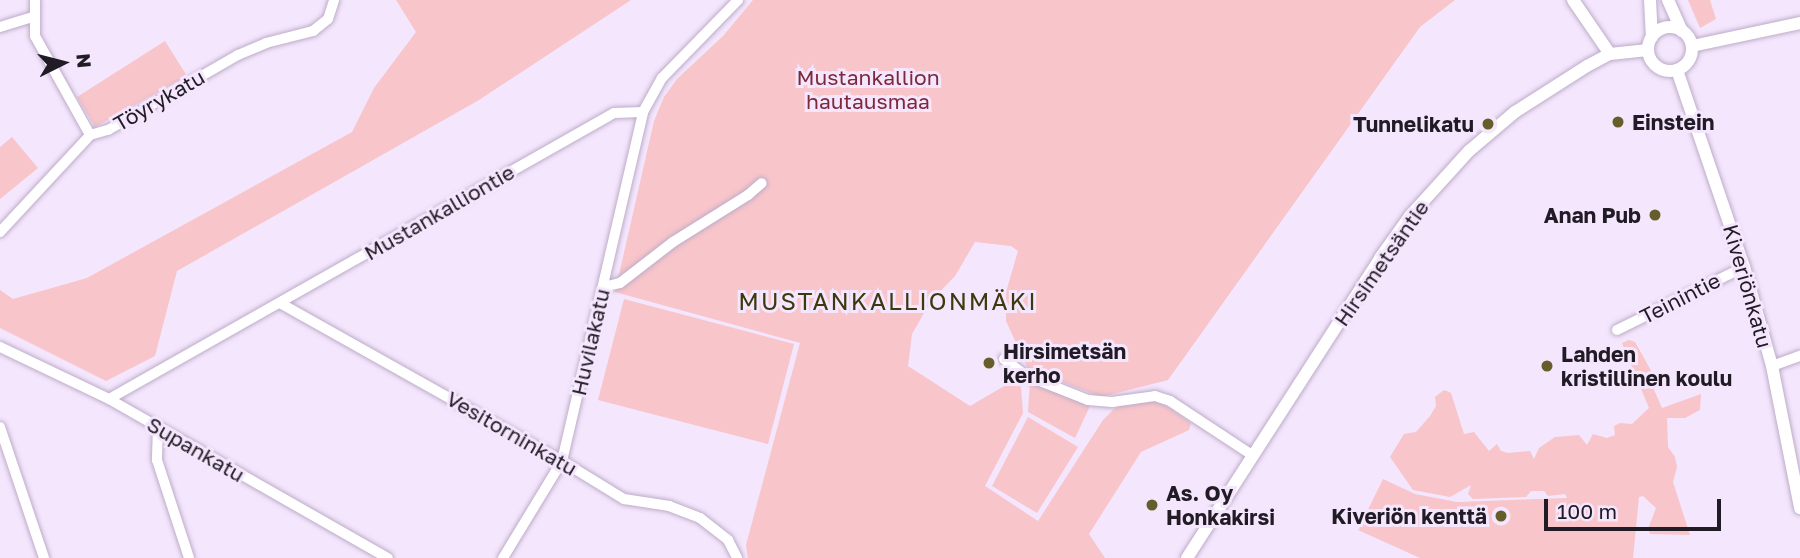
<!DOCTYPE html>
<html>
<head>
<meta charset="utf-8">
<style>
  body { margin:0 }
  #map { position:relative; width:1800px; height:558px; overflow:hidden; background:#f4e6fd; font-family:"Golos Text",sans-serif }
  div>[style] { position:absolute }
  .green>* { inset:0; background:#f8c5ca }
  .roads { filter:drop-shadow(0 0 2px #bdacc8) drop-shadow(0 0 2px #bdacc8) }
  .minor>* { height:10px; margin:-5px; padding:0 5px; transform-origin:5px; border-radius:5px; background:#fff }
  .tertiary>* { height:12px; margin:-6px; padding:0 6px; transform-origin:6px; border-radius:6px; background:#fff }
  .tertiary>.ring { margin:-6px; padding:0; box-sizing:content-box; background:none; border:12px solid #fff; border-radius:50% }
  .dots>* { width:19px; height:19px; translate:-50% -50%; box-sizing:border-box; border:4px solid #f4e6fd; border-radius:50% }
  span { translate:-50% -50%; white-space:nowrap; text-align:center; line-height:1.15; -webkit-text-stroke:6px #f4e6fd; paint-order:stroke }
  .park-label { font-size:21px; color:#7f283a }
  .street-label { font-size:21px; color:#211b25 }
  .poi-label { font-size:21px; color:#211b25; font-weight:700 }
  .left { translate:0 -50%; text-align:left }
  .right { translate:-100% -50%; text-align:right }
  .quarter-label { font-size:24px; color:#3e380e; letter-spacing:2px }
  .north { position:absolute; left:28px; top:28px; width:70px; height:70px; -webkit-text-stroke:5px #f4e6fd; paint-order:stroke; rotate:84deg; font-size:19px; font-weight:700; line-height:28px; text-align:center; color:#211b25 }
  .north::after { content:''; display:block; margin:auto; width:24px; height:32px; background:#211b25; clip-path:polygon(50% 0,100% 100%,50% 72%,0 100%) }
  .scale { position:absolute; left:1544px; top:499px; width:177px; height:32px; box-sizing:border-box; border:4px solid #211b25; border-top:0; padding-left:9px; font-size:21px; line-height:24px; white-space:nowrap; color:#211b25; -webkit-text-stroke:5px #f4e6fd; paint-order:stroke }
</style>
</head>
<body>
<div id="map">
  <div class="green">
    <div style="clip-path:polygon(396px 0,631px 0,479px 100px,177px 271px,155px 356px,106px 381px,0 328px,0 290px,13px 299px,87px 278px,352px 132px,374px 88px,416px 32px)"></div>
    <div style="clip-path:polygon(753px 0,1455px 0,1420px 27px,1168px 380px,1101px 397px,1028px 369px,1006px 321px,1006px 292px,1018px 251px,1011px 246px,975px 242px,955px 276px,931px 301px,912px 334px,908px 366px,970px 406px,1013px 381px,1021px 387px,1023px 413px,985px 486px,1038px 521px,1103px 420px,1114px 409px,1132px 400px,1155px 398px,1191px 423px,1189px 430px,1141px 452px,1089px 534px,1105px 558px,748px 558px,746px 545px,800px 343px,615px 292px,654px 121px,664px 97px,677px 79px,723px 36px)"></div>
    <div style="clip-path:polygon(1688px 0,1710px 0,1716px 19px,1700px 28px)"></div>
    <div style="clip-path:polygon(165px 41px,187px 76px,95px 127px,77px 97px)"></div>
    <div style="clip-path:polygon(12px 137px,38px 168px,0 199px,0 147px)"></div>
    <div style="clip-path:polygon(624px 299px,794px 344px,768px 444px,598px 400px)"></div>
    <div style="clip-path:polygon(1629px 340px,1635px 342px,1653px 374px,1651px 383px,1662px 408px,1701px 394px,1700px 410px,1685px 418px,1667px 418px,1668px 447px,1675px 457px,1677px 467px,1673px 482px,1690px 535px,1650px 534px,1648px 529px,1656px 508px,1643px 496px,1639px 497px,1633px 558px,1420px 558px,1358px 530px,1383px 479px,1415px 494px,1457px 502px,1567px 498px,1565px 494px,1548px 496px,1544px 491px,1531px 491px,1526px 497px,1473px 499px,1468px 494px,1471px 485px,1450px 497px,1413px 490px,1390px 457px,1404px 434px,1416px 432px,1430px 416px,1436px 406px,1435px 397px,1444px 390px,1451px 393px,1464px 434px,1474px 432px,1489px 451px,1497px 444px,1501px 451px,1508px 453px,1530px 451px,1534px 459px,1539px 448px,1555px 437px,1579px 435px,1587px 445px,1593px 434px,1607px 438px,1615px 435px,1614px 426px,1620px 423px,1632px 424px,1649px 408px,1622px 343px)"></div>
    <div style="clip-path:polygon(1030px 381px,1090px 406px,1075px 438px,1028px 412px)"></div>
    <div style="clip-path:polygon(1028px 417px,1078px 447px,1037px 513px,992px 486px)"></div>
  </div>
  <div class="roads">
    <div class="minor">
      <div style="left:35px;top:0;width:36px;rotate:90deg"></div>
      <div style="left:35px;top:36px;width:113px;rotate:60.9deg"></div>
      <div style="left:0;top:27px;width:34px;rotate:-17deg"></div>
      <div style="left:0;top:232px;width:132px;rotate:-47.1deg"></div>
      <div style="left:90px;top:135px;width:19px;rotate:-16deg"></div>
      <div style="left:108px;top:130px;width:150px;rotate:-30deg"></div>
      <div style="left:238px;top:55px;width:30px;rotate:-23deg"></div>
      <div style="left:266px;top:43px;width:49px;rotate:-14.3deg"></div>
      <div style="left:313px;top:31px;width:19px;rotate:-39deg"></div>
      <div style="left:328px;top:19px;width:20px;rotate:-72deg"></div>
      <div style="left:603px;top:287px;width:17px;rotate:-13deg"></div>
      <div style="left:620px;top:283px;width:67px;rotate:-37.7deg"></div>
      <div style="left:673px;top:242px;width:89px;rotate:-32.1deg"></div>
      <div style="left:748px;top:195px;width:18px;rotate:-41deg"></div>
      <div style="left:280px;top:303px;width:323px;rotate:29.3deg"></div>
      <div style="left:562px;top:461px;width:73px;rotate:31.5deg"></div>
      <div style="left:624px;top:499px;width:46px;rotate:8.8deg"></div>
      <div style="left:669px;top:506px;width:33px;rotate:21deg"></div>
      <div style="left:700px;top:518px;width:36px;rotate:38deg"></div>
      <div style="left:728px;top:540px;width:20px;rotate:63deg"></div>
      <div style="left:1617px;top:330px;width:142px;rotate:-26.4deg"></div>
      <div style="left:0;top:347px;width:121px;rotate:25.5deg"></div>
      <div style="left:109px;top:399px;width:321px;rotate:29.7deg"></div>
      <div style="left:1004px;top:359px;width:26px;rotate:37deg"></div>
      <div style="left:1025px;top:375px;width:68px;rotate:21.6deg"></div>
      <div style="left:1088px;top:400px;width:24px;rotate:5deg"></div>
      <div style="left:1112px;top:402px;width:43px;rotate:-7.9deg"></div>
      <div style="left:1155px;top:396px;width:16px;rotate:18deg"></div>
      <div style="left:1170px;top:401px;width:98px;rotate:33.4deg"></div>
      <div style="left:1772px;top:366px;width:30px;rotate:-20deg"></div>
      <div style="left:109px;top:399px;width:580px;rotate:-29.52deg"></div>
      <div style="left:614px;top:113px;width:29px;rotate:-2deg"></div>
      <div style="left:0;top:427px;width:138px;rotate:71.4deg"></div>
      <div style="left:158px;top:428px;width:32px;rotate:92deg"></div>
      <div style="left:157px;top:460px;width:103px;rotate:71.9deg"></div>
      <div style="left:503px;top:558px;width:114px;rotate:-58.7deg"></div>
      <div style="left:562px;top:461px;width:358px;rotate:-76.9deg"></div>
      <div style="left:643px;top:112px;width:39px;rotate:-61deg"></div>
      <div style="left:662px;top:78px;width:109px;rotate:-45.7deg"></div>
    </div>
    <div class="tertiary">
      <div style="left:1573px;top:0;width:65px;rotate:55.6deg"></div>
      <div style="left:1650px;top:0;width:37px;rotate:87deg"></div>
      <div style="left:1668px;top:0;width:34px;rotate:66deg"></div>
      <div class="ring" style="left:1648px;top:27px;width:32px;height:32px"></div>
      <div style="left:1692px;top:46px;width:110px;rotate:-12deg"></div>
      <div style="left:1677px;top:70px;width:208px;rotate:71.2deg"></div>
      <div style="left:1744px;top:267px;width:103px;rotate:74.2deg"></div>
      <div style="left:1772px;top:366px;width:145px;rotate:78.8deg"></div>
      <div style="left:1187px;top:558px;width:357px;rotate:-57.2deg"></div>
      <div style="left:1380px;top:258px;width:52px;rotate:-54.5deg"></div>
      <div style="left:1410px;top:216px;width:88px;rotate:-47.8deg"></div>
      <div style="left:1469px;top:151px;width:60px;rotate:-40.3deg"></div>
      <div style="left:1515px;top:112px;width:85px;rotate:-32.6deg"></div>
      <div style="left:1587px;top:66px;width:26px;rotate:-28deg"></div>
      <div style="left:1610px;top:54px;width:38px;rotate:-6deg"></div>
    </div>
  </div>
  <div class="dots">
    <div style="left:1618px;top:122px;background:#655e2b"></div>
    <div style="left:1488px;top:124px;background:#655e2b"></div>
    <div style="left:1655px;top:215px;background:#655e2b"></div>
    <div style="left:989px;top:363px;background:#655e2b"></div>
    <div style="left:1547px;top:366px;background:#655e2b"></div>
    <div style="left:1152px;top:505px;background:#655e2b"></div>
    <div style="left:1501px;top:516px;background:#655e2b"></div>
  </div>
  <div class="park-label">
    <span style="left:868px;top:89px">Mustankallion<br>hautausmaa</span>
  </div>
  <div class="street-label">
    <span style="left:159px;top:100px;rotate:-30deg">Töyrykatu</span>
    <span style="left:439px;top:212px;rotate:-30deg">Mustankalliontie</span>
    <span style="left:1381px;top:263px;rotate:-55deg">Hirsimetsäntie</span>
    <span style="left:1748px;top:286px;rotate:74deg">Kiveriönkatu</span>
    <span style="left:1680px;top:298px;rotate:-27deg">Teinintie</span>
    <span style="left:590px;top:342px;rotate:-77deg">Huvilakatu</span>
    <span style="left:512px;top:433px;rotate:30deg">Vesitorninkatu</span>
    <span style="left:196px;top:449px;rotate:30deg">Supankatu</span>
  </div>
  <div class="poi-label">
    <span class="left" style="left:1632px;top:122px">Einstein</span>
    <span class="right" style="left:1474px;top:124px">Tunnelikatu</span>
    <span class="right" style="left:1641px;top:215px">Anan Pub</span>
    <span class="left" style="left:1003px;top:363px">Hirsimetsän<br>kerho</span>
    <span class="left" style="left:1561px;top:366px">Lahden<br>kristillinen koulu</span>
    <span class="left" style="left:1166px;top:505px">As. Oy<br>Honkakirsi</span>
    <span class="right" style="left:1487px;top:516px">Kiveriön kenttä</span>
  </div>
  <div class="quarter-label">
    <span style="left:888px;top:301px">MUSTANKALLIONMÄKI</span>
  </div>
  <div class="north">N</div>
  <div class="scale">100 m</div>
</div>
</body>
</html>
